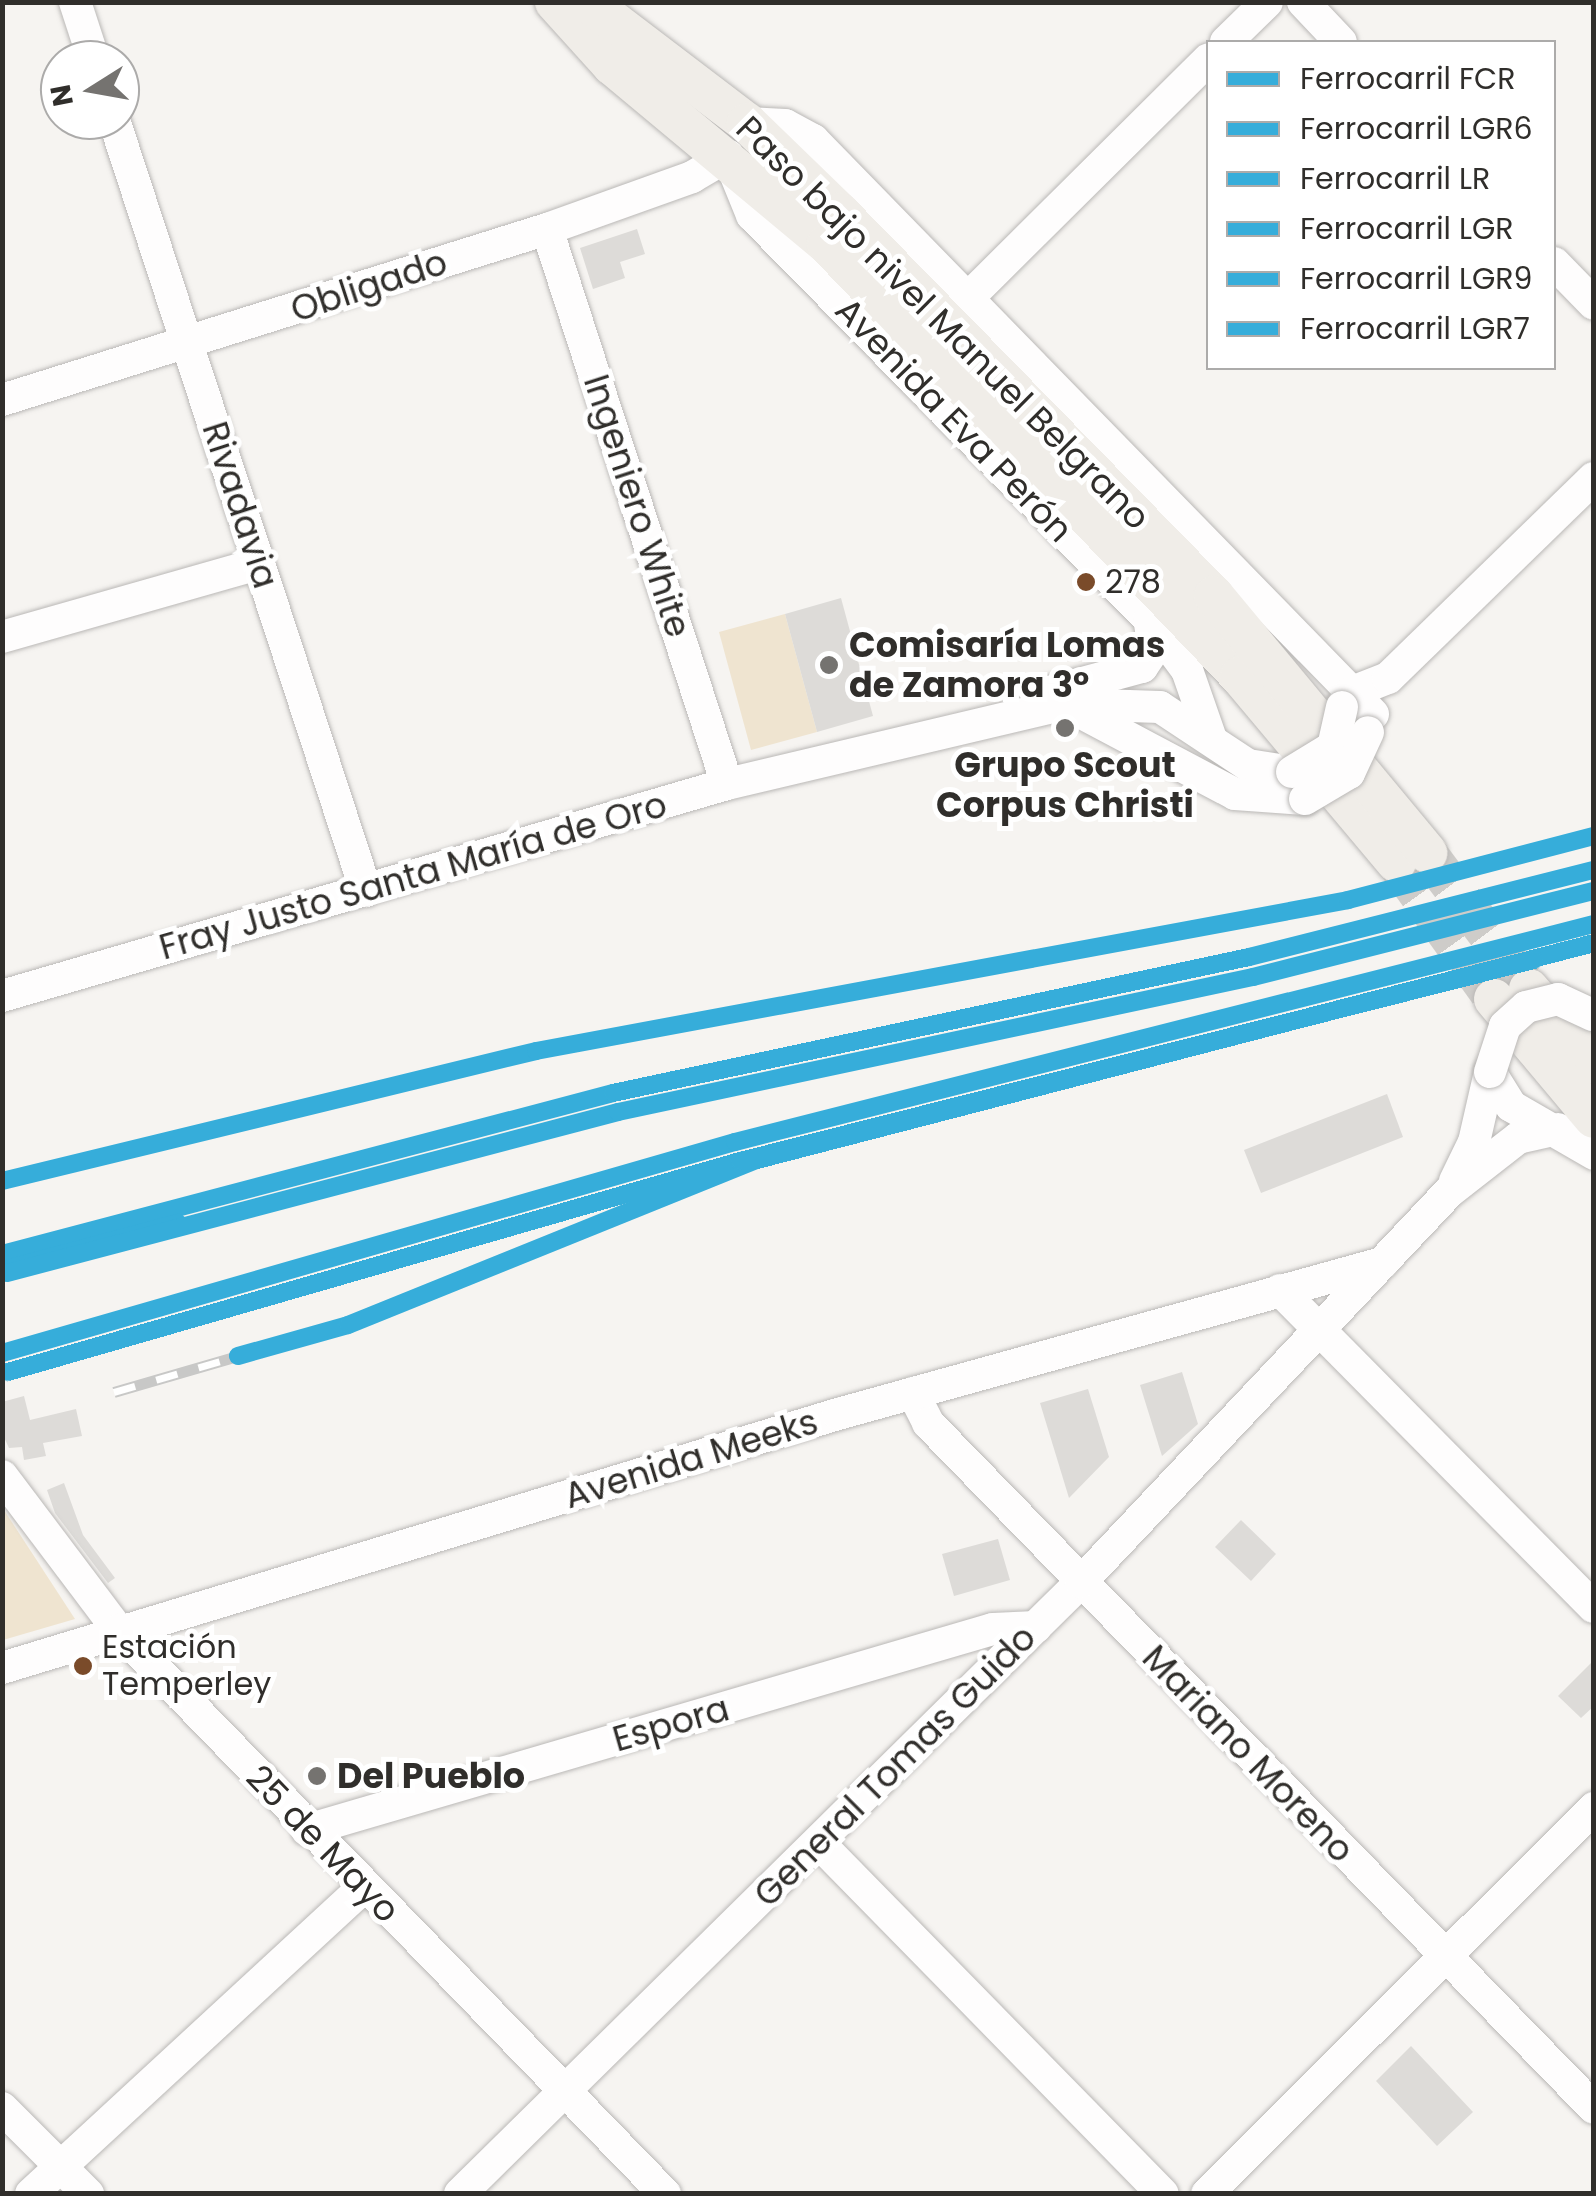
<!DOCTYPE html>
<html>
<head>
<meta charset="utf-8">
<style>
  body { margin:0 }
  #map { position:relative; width:1596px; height:2196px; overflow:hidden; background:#f6f4f1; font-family:Poppins,sans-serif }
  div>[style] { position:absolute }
  .green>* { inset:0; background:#efe4d0 }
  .building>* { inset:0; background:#dddbd8 }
  .major-tunnel>* { height:40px; margin-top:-20px; transform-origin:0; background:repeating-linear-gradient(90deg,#ceccc9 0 40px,transparent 0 60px) }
  .roads { filter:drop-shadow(0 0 2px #bab8b6) drop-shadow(0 0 2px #bab8b6) }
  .minor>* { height:32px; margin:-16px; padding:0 16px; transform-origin:16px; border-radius:16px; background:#fefdfd }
  .major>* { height:40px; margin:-20px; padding:0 20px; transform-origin:20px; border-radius:20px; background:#f0ede8 }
  .rail>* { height:11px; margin-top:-5.5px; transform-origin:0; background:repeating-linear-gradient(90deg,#fff 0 22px,#c8c8c7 0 44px); box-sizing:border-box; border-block:2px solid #c8c8c7 }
  .bridges { filter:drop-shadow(0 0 2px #bab8b6) drop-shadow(0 0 2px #bab8b6) }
  .minor-bridge>* { height:32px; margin:-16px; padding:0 16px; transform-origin:16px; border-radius:16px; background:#fefdfd }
  .rail-1>* { height:18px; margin:-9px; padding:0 9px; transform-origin:9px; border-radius:9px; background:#36adda }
  .rail-2>* { height:18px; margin:-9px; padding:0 9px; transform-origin:9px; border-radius:9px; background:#36adda }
  .rail-3>* { height:18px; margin:-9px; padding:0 9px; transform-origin:9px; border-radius:9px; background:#36adda }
  .rail-4>* { height:18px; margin:-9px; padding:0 9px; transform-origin:9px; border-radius:9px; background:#36adda }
  .rail-5>* { height:18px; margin:-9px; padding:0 9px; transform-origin:9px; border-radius:9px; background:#36adda }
  .rail-6>* { height:18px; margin:-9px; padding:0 9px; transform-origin:9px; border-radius:9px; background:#36adda }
  .dots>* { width:28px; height:28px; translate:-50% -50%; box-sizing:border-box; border:5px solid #fff; border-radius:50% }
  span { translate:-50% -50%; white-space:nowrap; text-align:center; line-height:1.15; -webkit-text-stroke:10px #fff; paint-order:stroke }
  .bus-label { font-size:32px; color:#302e2b }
  .left { translate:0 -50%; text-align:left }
  .street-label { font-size:35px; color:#302e2b }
  .poi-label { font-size:35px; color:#302e2b; font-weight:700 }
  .frame { position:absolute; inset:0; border:5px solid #302e2b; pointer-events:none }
  .legend { position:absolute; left:1206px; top:40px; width:350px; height:330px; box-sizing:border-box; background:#fff; border:2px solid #acabaa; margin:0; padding:12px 18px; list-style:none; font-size:30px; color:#302e2b }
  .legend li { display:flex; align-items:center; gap:20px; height:50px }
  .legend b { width:50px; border:2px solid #acabaa }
  .north { position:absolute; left:40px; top:40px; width:100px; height:100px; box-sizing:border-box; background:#fff; border:2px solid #acabaa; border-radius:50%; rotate:259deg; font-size:28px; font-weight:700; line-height:40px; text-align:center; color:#302e2b }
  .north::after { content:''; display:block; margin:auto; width:35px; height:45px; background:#757370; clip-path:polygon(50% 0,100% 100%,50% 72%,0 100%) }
</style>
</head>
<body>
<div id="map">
  <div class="green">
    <div style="clip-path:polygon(785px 614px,817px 732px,751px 750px,719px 632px)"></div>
    <div style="clip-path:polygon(2px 1507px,75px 1619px,3px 1640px,2px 1640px)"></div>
  </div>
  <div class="building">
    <div style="clip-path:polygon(637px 229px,645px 254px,620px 262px,625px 278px,593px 289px,580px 248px)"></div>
    <div style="clip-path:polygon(841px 598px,873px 716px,817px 732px,785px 614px)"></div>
    <div style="clip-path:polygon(1387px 1094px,1403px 1137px,1261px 1193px,1244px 1150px)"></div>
    <div style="clip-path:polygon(1182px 1372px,1198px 1424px,1162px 1456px,1140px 1385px)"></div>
    <div style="clip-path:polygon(1088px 1389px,1109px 1457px,1069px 1498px,1040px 1403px)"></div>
    <div style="clip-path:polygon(24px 1396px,30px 1420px,76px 1409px,82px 1436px,43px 1443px,46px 1456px,24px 1460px,22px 1447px,9px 1448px,2px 1433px,2px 1402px)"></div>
    <div style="clip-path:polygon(64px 1483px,83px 1535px,115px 1578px,108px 1583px,55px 1513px,47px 1490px)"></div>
    <div style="clip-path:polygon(1241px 1520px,1276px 1554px,1251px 1581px,1215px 1547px)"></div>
    <div style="clip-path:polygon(998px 1539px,1010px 1580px,954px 1596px,942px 1554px)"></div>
    <div style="clip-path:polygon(1594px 1660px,1594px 1706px,1581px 1718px,1558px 1696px)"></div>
    <div style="clip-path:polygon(1411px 2046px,1473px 2112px,1437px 2146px,1376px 2081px)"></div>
  </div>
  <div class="major-tunnel">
    <div style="left:1427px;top:853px;width:170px;rotate:53.1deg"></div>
    <div style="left:1396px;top:862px;width:168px;rotate:54.4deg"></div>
  </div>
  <div class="roads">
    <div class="minor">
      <div style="left:75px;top:2px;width:61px;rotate:71.9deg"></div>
      <div style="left:1303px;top:2px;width:55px;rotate:46.5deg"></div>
      <div style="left:1226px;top:42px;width:57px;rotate:-44.3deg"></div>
      <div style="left:114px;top:120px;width:811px;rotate:71.9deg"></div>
      <div style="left:747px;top:123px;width:38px;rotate:3deg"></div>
      <div style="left:785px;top:125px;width:32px;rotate:28deg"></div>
      <div style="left:813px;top:140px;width:802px;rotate:45.71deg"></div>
      <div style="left:547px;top:229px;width:583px;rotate:72.03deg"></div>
      <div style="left:1554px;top:263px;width:57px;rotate:45.7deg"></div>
      <div style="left:969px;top:297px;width:337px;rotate:-44.8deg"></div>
      <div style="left:2px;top:400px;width:571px;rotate:-17.42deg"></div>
      <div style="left:547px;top:229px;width:154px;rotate:-19.7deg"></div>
      <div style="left:692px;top:177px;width:42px;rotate:-30.3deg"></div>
      <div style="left:728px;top:156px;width:64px;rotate:67.9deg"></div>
      <div style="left:752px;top:215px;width:566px;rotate:45.5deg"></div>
      <div style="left:1149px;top:619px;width:64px;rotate:53.3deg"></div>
      <div style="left:1187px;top:670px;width:70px;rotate:70.8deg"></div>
      <div style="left:2px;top:637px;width:267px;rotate:-15.9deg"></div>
      <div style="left:1038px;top:695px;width:108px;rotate:-15.1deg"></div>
      <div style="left:1142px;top:667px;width:22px;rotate:-56deg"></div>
      <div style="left:1154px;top:649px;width:30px;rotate:-99deg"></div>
      <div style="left:1067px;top:704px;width:93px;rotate:1.8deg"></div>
      <div style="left:1160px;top:707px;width:105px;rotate:33.4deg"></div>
      <div style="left:1248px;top:765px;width:45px;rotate:9deg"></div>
      <div style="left:1342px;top:707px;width:16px;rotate:-60deg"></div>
      <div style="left:1350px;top:693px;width:41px;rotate:-21.5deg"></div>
      <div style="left:1388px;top:678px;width:287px;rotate:-44.2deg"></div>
      <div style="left:2px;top:996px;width:755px;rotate:-16.3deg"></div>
      <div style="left:727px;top:784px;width:347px;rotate:-13.3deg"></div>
      <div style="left:1065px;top:704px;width:192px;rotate:27.9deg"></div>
      <div style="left:1235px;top:794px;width:70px;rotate:4.1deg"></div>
      <div style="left:1490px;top:1072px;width:40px;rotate:58deg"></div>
      <div style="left:1511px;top:1106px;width:96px;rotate:30deg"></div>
      <div style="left:1455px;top:1181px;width:43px;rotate:-64deg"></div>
      <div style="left:1474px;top:1142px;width:72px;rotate:-77.1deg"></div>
      <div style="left:1280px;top:1290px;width:446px;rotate:45.3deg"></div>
      <div style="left:913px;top:1393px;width:34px;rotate:63deg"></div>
      <div style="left:928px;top:1423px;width:955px;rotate:45.81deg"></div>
      <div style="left:2px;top:1476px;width:193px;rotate:53deg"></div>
      <div style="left:118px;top:1630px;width:786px;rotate:45.88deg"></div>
      <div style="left:2px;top:1668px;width:874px;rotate:-16.9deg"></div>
      <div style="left:838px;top:1414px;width:565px;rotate:-15.51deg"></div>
      <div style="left:307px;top:1830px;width:715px;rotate:-16.33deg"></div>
      <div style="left:993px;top:1629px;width:43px;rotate:-2.7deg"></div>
      <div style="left:819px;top:1843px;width:491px;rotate:45.6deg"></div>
      <div style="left:2px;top:2108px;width:122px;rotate:45deg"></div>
      <div style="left:31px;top:2194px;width:452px;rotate:-42.7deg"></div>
      <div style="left:460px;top:2194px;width:872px;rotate:-44.58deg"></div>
      <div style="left:1081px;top:1582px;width:538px;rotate:-46.66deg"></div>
      <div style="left:1450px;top:1191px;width:86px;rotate:-37.9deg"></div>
      <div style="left:1518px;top:1138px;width:41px;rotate:-12.7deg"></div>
      <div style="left:1207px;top:2194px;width:547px;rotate:-44.93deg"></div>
    </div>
    <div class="major">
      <div style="left:555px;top:2px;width:85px;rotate:47.9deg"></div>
      <div style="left:612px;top:65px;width:280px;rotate:39.8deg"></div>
      <div style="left:827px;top:244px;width:598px;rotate:46.29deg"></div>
      <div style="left:1240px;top:676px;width:243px;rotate:50deg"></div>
      <div style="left:588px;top:2px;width:200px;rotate:37.3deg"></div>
      <div style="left:747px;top:123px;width:129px;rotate:44.1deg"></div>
      <div style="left:840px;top:213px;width:535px;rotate:45.68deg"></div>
      <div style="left:1214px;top:596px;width:334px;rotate:50.3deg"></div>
      <div style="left:1529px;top:989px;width:99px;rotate:49.1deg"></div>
      <div style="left:1494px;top:999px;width:155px;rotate:50deg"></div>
    </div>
  </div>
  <div class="rail">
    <div style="left:114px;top:1392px;width:129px;rotate:-16.2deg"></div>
  </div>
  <div class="bridges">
    <div class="minor-bridge">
      <div style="left:1292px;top:772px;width:48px;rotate:-31.4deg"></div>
      <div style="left:1333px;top:747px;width:41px;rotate:-77.3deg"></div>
      <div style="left:1305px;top:799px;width:51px;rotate:-30.6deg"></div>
      <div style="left:1349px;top:773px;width:45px;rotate:-65.1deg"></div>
      <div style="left:1490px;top:1072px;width:48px;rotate:-71.9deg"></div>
      <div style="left:1505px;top:1026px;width:28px;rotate:-42deg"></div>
      <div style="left:1526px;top:1007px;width:33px;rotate:-14deg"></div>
      <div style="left:1558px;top:999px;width:38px;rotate:25deg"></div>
    </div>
  </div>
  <div class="rail-1">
    <div style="left:2px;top:1254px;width:632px;rotate:-14.76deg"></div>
    <div style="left:613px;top:1093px;width:650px;rotate:-12.07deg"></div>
    <div style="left:1249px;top:957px;width:356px;rotate:-14.2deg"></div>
  </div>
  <div class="rail-2">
    <div style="left:2px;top:1270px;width:182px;rotate:-15deg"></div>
    <div style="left:2px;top:1353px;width:763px;rotate:-16.06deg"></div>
    <div style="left:735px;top:1142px;width:886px;rotate:-14.24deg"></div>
  </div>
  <div class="rail-3">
    <div style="left:7px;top:1273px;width:632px;rotate:-14.76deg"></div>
    <div style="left:618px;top:1112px;width:649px;rotate:-12deg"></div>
    <div style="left:1253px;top:977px;width:352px;rotate:-14.2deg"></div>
  </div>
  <div class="rail-4">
    <div style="left:2px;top:1181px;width:550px;rotate:-13.68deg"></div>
    <div style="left:536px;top:1051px;width:826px;rotate:-10.53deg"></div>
    <div style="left:1348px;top:900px;width:254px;rotate:-14.6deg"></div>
  </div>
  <div class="rail-5">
    <div style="left:238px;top:1356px;width:114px;rotate:-15.7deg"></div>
    <div style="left:348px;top:1325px;width:441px;rotate:-22deg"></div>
    <div style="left:757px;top:1160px;width:865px;rotate:-14.53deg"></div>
  </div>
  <div class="rail-6">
    <div style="left:8px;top:1372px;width:762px;rotate:-16.08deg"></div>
    <div style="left:740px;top:1161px;width:819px;rotate:-14.21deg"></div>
  </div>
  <div class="dots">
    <div style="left:1086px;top:582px;background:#7a4b2a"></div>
    <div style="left:829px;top:665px;background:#757370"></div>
    <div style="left:1065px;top:728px;background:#757370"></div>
    <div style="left:83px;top:1666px;background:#7a4b2a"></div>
    <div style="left:317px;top:1776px;background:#757370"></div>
  </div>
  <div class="bus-label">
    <span class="left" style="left:1105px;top:582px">278</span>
    <span class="left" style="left:102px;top:1666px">Estación<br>Temperley</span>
  </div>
  <div class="street-label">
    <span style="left:369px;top:286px;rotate:-18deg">Obligado</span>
    <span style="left:943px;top:323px;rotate:45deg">Paso bajo nivel Manuel Belgrano</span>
    <span style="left:954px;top:420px;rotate:46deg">Avenida Eva Perón</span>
    <span style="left:240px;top:505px;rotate:72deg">Rivadavia</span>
    <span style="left:637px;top:506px;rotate:72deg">Ingeniero White</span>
    <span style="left:413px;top:876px;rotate:-16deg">Fray Justo Santa María de Oro</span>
    <span style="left:691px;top:1459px;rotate:-17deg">Avenida Meeks</span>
    <span style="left:671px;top:1724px;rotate:-16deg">Espora</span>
    <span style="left:1248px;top:1754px;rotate:46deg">Mariano Moreno</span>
    <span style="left:895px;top:1766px;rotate:-45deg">General Tomas Guido</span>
    <span style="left:323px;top:1844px;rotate:46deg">25 de Mayo</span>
  </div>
  <div class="poi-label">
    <span class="left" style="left:849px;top:665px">Comisaría Lomas<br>de Zamora 3°</span>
    <span style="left:1065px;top:785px">Grupo Scout<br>Corpus Christi</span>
    <span class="left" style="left:337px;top:1776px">Del Pueblo</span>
  </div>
  <div class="frame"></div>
  <ul class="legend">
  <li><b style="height:12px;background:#36adda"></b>Ferrocarril FCR</li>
  <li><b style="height:12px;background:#36adda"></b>Ferrocarril LGR6</li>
  <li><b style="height:12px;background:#36adda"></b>Ferrocarril LR</li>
  <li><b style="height:12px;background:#36adda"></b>Ferrocarril LGR</li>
  <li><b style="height:12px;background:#36adda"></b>Ferrocarril LGR9</li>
  <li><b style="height:12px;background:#36adda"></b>Ferrocarril LGR7</li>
  </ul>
  <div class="north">N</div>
</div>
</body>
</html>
